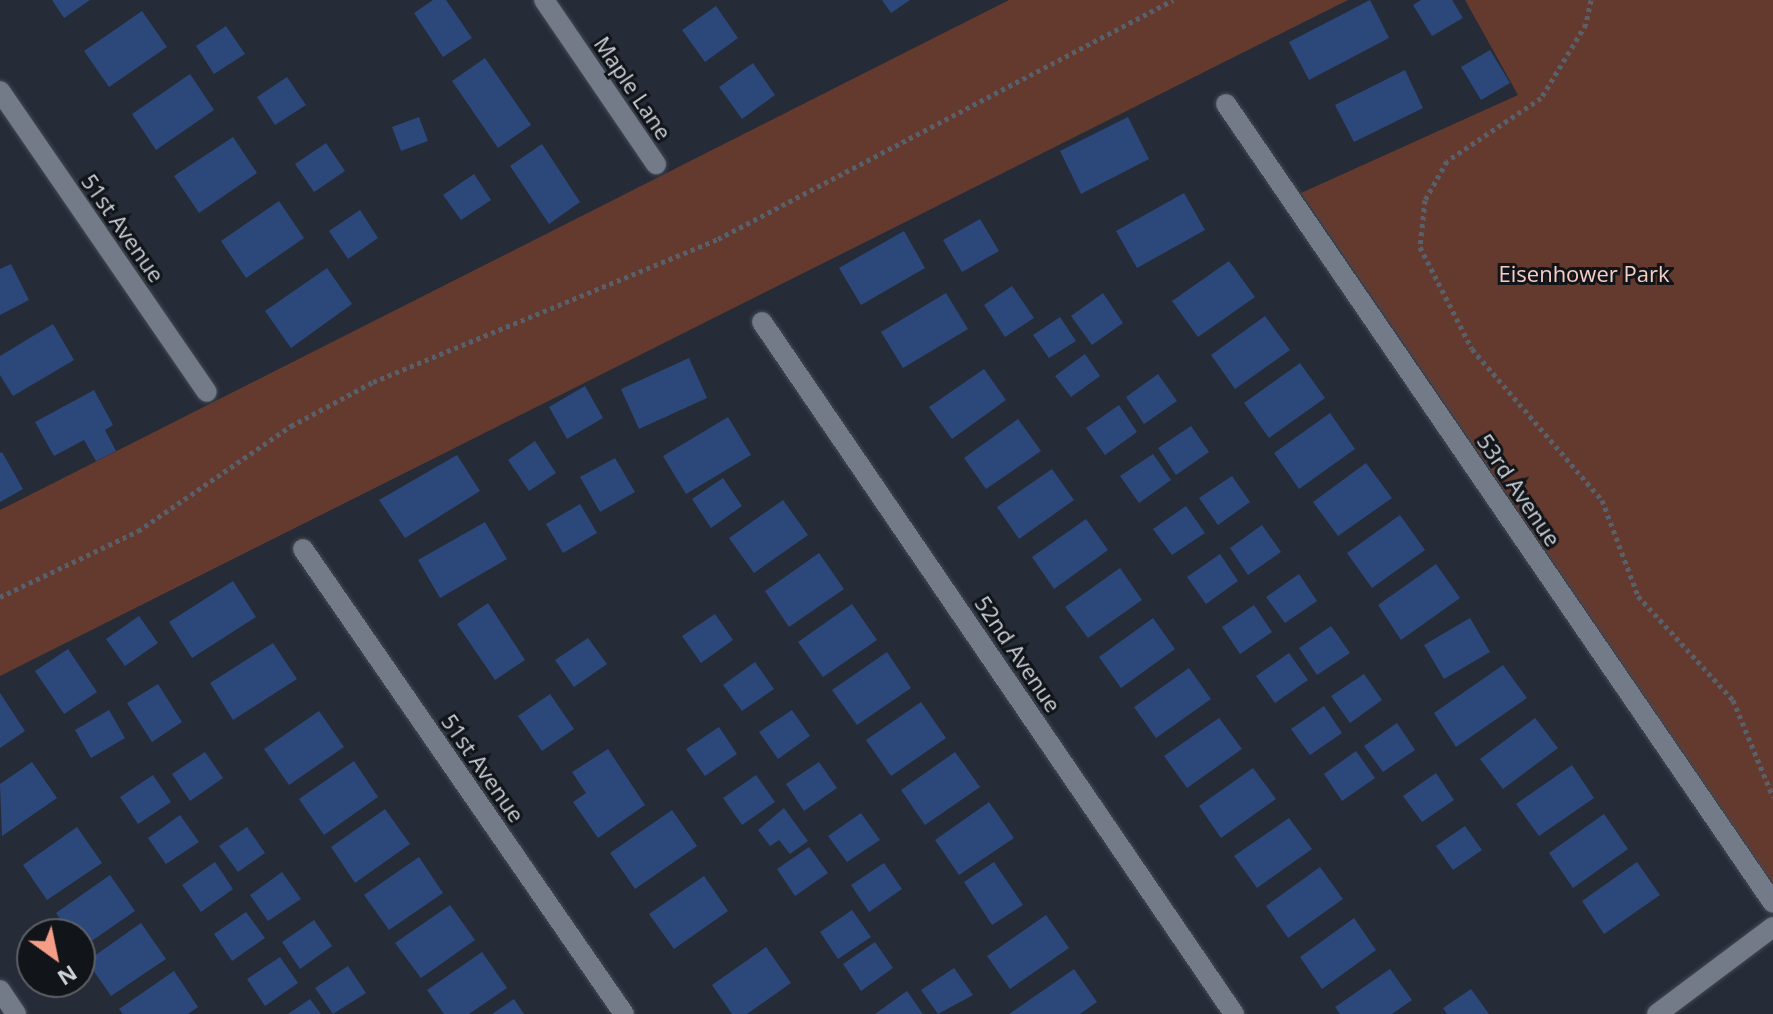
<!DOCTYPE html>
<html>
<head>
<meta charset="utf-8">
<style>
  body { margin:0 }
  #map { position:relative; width:1773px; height:1014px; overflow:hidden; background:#252b37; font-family:"Open Sans",sans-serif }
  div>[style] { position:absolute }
  .green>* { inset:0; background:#643a2f }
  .building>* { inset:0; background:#2c487a }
  .path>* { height:5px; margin-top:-2.5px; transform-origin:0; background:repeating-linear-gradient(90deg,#5a606a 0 4px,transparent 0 8px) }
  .roads { filter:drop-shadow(0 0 2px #434952) drop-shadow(0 0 2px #434952) }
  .minor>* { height:20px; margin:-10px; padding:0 10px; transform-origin:10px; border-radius:10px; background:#737b88 }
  span { translate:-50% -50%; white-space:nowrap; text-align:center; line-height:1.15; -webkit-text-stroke:6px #111419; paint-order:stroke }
  .street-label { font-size:22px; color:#cdd2d9 }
  .park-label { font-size:22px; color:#f5cdc2 }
  .north { position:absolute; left:16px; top:918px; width:80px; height:80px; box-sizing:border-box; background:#111419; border:2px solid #5c6066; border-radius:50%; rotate:147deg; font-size:22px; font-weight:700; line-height:32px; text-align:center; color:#cdd2d9 }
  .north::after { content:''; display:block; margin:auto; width:28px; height:36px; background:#f49e87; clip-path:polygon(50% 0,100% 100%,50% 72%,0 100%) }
</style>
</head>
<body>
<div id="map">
  <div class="green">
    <div style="clip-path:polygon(1009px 0,1348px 0,0 676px,0 510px)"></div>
    <div style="clip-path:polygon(1465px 0,1773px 0,1773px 884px,1301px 193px,1518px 95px)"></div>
  </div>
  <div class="building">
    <div style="clip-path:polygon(52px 0,90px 0,64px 18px)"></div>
    <div style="clip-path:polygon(433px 0,446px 0,472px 38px,443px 57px,414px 13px)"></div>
    <div style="clip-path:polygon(882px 0,910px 0,891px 13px)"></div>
    <div style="clip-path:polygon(1370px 0,1389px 38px,1309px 80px,1289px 42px)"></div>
    <div style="clip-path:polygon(1421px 0,1452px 0,1463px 18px,1432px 36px,1413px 5px)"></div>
    <div style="clip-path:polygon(716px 6px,738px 38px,705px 62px,682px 30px)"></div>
    <div style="clip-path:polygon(142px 11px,167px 47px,109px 87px,84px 51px)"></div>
    <div style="clip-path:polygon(226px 26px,245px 54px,214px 74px,196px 46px)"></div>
    <div style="clip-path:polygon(1490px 50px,1510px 83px,1481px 100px,1461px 67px)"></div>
    <div style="clip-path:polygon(485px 58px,531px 125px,498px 148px,452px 81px)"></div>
    <div style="clip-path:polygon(753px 63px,775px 95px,742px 119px,719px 87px)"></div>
    <div style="clip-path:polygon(1405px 70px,1423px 108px,1354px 142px,1335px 105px)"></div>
    <div style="clip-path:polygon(190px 74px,214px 110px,156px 150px,132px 114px)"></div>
    <div style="clip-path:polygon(287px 77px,306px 105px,275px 125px,257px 97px)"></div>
    <div style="clip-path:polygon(419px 117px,428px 141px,401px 151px,392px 127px)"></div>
    <div style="clip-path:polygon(1128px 117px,1149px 159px,1081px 194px,1060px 151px)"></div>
    <div style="clip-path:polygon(233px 137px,257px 173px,199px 213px,174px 176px)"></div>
    <div style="clip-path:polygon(326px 143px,345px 171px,314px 192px,295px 164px)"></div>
    <div style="clip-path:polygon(542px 144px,580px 202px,549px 224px,510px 166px)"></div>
    <div style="clip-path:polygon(474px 174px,491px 200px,461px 220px,443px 195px)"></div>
    <div style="clip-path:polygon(1184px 193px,1205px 230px,1137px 268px,1116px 231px)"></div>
    <div style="clip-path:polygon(279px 201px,304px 238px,246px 278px,221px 241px)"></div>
    <div style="clip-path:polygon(360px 210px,378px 238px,348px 259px,329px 231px)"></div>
    <div style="clip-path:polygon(980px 219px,999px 251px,962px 272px,943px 240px)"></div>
    <div style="clip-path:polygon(904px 231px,925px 268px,861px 305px,839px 268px)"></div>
    <div style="clip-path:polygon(1229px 261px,1255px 297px,1198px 337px,1172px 301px)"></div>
    <div style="clip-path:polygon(11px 264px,29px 300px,0 315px,0 269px)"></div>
    <div style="clip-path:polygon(327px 268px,352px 304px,291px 348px,265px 311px)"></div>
    <div style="clip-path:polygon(1012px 286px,1034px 318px,1005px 337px,984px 305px)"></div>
    <div style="clip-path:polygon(946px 293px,968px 329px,903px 368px,881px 332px)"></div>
    <div style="clip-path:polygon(1103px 293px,1123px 323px,1092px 345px,1071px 316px)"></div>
    <div style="clip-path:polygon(1265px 316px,1290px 350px,1235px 389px,1211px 355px)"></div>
    <div style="clip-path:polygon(1060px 317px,1076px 341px,1049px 358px,1033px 335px)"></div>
    <div style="clip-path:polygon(53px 324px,74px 360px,13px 396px,0 375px,0 356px)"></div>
    <div style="clip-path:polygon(1085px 354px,1100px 376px,1071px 397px,1055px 376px)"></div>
    <div style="clip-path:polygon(689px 358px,707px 398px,639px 429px,621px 389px)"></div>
    <div style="clip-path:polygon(1300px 363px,1325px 398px,1269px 438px,1244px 403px)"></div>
    <div style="clip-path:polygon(984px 369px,1006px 400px,952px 439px,929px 407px)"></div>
    <div style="clip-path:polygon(1158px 374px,1177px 401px,1144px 424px,1126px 397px)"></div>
    <div style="clip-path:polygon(585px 386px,603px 418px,567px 439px,549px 407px)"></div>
    <div style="clip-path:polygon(94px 390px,113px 425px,105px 430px,116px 451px,96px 461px,84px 440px,54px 456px,35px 422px)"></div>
    <div style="clip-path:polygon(1119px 405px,1137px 432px,1105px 455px,1086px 428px)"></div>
    <div style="clip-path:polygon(1330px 413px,1355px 449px,1299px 489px,1274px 453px)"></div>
    <div style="clip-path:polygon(728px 417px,751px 455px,686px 494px,663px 456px)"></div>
    <div style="clip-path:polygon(1018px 419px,1041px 451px,986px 489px,964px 458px)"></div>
    <div style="clip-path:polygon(1191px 426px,1209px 452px,1176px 475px,1158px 448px)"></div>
    <div style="clip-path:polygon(535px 441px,556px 473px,529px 491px,508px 460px)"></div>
    <div style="clip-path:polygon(2px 452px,23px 489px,0 502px,0 453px)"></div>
    <div style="clip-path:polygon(1153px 454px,1171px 480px,1139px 503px,1120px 476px)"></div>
    <div style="clip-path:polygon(457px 455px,480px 491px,405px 538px,379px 500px)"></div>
    <div style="clip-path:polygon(615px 458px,635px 492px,600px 512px,580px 477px)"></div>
    <div style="clip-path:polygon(1366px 463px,1392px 498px,1338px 536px,1313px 502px)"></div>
    <div style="clip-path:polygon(1052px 469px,1074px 500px,1019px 539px,997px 507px)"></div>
    <div style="clip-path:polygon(1232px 476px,1250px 502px,1218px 525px,1199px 498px)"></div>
    <div style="clip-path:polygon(723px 478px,742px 506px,711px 528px,692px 499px)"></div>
    <div style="clip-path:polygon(783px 500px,808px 535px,754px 573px,729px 538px)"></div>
    <div style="clip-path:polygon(580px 504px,597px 533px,563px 553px,546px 524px)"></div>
    <div style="clip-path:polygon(1186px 506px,1205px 533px,1172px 555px,1153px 529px)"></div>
    <div style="clip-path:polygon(1400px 515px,1425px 550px,1372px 588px,1347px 553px)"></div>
    <div style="clip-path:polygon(1086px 519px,1108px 550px,1054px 589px,1032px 557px)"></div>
    <div style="clip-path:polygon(485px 522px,507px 559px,440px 598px,418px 560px)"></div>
    <div style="clip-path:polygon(1262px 525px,1281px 552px,1248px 575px,1230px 548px)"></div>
    <div style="clip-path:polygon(819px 553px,844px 589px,789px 627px,765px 591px)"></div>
    <div style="clip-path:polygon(1220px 554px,1238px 581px,1206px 604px,1187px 577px)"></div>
    <div style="clip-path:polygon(1436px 564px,1460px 598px,1401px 640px,1378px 605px)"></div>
    <div style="clip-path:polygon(1120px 568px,1142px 600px,1088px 638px,1065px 607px)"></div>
    <div style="clip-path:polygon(1299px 574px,1317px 601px,1285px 623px,1266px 597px)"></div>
    <div style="clip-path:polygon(233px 581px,256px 617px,192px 658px,169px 622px)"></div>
    <div style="clip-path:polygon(488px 603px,525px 660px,495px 680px,457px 624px)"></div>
    <div style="clip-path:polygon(852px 604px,877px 640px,823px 677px,798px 642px)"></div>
    <div style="clip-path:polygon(1254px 605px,1272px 632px,1240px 654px,1222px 627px)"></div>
    <div style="clip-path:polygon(715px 614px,733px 640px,701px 663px,682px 636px)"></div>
    <div style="clip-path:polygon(139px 616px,158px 643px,125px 666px,106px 639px)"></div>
    <div style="clip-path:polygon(1153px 618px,1175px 649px,1121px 688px,1099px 657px)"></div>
    <div style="clip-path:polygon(1470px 618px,1490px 652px,1444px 679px,1424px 645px)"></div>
    <div style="clip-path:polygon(1331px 626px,1350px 653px,1317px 675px,1299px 648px)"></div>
    <div style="clip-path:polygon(588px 638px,607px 664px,574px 687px,555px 660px)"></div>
    <div style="clip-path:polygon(273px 643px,297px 679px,233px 720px,210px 683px)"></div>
    <div style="clip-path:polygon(68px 649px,97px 692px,64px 714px,35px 671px)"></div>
    <div style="clip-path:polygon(887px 652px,911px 688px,857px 725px,832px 690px)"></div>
    <div style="clip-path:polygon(1289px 653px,1308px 680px,1275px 703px,1256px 676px)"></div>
    <div style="clip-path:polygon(755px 662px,774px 689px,742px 711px,723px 685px)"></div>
    <div style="clip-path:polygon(1503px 665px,1527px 698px,1456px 747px,1434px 713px)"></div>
    <div style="clip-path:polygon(1189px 668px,1211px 699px,1156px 738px,1134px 707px)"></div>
    <div style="clip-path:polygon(1364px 674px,1382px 700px,1350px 723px,1331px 696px)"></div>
    <div style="clip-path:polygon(158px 684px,182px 722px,152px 742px,127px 703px)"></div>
    <div style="clip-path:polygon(0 693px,25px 731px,0 748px)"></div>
    <div style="clip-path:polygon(550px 694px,574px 729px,542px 751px,518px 716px)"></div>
    <div style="clip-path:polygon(921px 702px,946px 738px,891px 776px,866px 740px)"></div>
    <div style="clip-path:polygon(1324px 706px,1342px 733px,1310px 755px,1291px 729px)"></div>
    <div style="clip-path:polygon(109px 710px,125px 738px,91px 758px,75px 730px)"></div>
    <div style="clip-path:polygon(792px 710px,810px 736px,778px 759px,759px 732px)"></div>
    <div style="clip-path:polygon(319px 711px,344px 747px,289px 785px,264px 749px)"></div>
    <div style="clip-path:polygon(1219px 718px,1242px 749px,1187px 788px,1164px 756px)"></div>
    <div style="clip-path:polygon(1535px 718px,1558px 748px,1503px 789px,1480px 759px)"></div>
    <div style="clip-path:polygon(1397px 723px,1415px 750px,1383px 772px,1364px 746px)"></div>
    <div style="clip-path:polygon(719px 727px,737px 754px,705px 776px,686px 749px)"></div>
    <div style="clip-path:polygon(608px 749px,645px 805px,598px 838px,573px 802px,586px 793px,572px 772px)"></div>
    <div style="clip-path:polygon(1356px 751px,1375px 778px,1342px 801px,1324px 774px)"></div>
    <div style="clip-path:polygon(205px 752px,223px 778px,190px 801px,172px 774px)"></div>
    <div style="clip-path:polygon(955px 752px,980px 787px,925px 825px,901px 790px)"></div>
    <div style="clip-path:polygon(354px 761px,378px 797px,324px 835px,299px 799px)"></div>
    <div style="clip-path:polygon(32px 762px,57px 798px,2px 836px,0 784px)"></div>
    <div style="clip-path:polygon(819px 762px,837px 788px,804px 811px,786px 784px)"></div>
    <div style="clip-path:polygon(1572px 765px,1594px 798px,1539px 836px,1516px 804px)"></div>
    <div style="clip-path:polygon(1253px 768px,1276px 799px,1221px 838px,1199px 806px)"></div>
    <div style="clip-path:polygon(1436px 773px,1454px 800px,1422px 822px,1403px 796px)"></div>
    <div style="clip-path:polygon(153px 775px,171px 802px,138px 824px,120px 797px)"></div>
    <div style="clip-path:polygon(756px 775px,775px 802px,742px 825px,723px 798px)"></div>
    <div style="clip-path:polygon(989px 802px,1014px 838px,959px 875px,935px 840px)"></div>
    <div style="clip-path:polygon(784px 808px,808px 841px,790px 854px,779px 840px,770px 846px,758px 830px)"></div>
    <div style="clip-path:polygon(385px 809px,410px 844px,355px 883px,331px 847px)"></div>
    <div style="clip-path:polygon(672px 810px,697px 846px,635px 889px,610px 853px)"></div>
    <div style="clip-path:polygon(861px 813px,880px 840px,847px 862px,828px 836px)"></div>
    <div style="clip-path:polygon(1604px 814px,1628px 849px,1573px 888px,1549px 853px)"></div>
    <div style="clip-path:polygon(180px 815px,199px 842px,166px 864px,148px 838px)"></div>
    <div style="clip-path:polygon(1289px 818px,1312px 849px,1257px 888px,1234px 856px)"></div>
    <div style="clip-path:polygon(1465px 826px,1482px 850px,1453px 870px,1436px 846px)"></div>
    <div style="clip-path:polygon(77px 827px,102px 863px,47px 900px,23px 865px)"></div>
    <div style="clip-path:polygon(247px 827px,265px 853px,238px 872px,219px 846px)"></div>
    <div style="clip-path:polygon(809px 847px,828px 873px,795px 896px,777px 869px)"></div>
    <div style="clip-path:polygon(419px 857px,443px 893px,389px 930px,364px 895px)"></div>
    <div style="clip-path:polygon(215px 862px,233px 889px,201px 912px,182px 885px)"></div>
    <div style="clip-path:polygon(994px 862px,1023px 905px,992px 925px,964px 882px)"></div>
    <div style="clip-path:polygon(1637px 862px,1660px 895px,1604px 934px,1582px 901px)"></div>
    <div style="clip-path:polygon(884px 863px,902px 889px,869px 912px,851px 885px)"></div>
    <div style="clip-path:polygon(1320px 867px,1343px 899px,1288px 938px,1266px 906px)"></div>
    <div style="clip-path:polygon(282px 872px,301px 899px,268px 921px,250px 895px)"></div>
    <div style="clip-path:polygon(110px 875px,135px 911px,80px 949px,80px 934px,70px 934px,56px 913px)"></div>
    <div style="clip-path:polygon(704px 876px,728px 911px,674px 949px,649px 914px)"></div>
    <div style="clip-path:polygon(450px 905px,475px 940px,421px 978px,395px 943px)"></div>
    <div style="clip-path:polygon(852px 910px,871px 937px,838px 959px,820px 932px)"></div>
    <div style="clip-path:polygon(246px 912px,265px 938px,232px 961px,214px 934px)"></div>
    <div style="clip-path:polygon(1046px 915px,1069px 948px,1010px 989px,987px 956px)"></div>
    <div style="clip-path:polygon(1354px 918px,1376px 950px,1322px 989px,1300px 957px)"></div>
    <div style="clip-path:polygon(314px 920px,332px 946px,300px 969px,282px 942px)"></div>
    <div style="clip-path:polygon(141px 923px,166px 959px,111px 996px,87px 961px)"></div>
    <div style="clip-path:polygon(875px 942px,893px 968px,861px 991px,843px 964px)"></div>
    <div style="clip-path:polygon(766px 947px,791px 983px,747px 1014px,732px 1014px,712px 985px)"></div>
    <div style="clip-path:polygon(482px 952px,507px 988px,469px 1014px,444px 1014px,427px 990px)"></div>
    <div style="clip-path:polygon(280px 957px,298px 983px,265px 1006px,247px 979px)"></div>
    <div style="clip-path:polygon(348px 966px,366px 993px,333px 1014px,315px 988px)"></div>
    <div style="clip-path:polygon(954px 968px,973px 995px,938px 1014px,921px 990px)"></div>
    <div style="clip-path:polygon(1074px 969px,1097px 1002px,1080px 1014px,1009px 1014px)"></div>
    <div style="clip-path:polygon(1390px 969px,1412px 1000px,1392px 1014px,1340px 1014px,1335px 1007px)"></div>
    <div style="clip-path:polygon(174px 971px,198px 1007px,188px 1014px,123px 1014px,119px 1009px)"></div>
    <div style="clip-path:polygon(1471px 989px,1489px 1014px,1447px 1014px,1443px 1008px)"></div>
    <div style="clip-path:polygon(907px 991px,923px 1014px,875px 1014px)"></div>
    <div style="clip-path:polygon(310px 999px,321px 1014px,288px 1014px)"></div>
    <div style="clip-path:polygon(514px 999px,524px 1014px,492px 1014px)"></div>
  </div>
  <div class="path">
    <div style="left:1591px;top:0;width:25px;rotate:102deg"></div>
    <div style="left:1586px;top:24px;width:87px;rotate:121.3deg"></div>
    <div style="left:1541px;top:98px;width:113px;rotate:146.2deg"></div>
    <div style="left:1447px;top:161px;width:45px;rotate:119.4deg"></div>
    <div style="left:1425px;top:200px;width:47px;rotate:96.1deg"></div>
    <div style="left:1420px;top:247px;width:114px;rotate:63deg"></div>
    <div style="left:1472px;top:349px;width:199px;rotate:49.3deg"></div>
    <div style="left:1602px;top:500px;width:103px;rotate:69.4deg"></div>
    <div style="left:1638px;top:596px;width:141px;rotate:47.6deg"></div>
    <div style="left:1733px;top:700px;width:105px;rotate:67.6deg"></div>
    <div style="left:0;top:597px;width:153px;rotate:-25.6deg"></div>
    <div style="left:138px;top:531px;width:186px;rotate:-34.5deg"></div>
    <div style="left:291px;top:426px;width:93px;rotate:-28.2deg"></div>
    <div style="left:373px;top:382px;width:373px;rotate:-22.5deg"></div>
    <div style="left:718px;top:239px;width:514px;rotate:-27.71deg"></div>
  </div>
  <div class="roads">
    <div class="minor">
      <div style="left:544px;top:0;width:199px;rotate:55.7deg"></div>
      <div style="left:0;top:91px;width:365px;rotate:55.5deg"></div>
      <div style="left:1226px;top:104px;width:968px;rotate:55.6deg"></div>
      <div style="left:762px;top:322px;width:838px;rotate:55.7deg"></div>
      <div style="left:303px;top:549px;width:565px;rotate:55.38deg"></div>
      <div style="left:0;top:990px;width:29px;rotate:56deg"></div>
      <div style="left:1657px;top:1014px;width:145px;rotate:-36.9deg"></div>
    </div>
  </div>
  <div class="street-label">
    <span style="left:633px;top:88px;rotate:56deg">Maple Lane</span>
    <span style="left:123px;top:228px;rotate:55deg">51st Avenue</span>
    <span style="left:1519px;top:490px;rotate:56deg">53rd Avenue</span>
    <span style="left:1018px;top:654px;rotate:56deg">52nd Avenue</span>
    <span style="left:483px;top:768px;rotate:55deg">51st Avenue</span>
  </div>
  <div class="park-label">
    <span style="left:1584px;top:274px">Eisenhower Park</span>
  </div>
  <div class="north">N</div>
</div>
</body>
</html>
